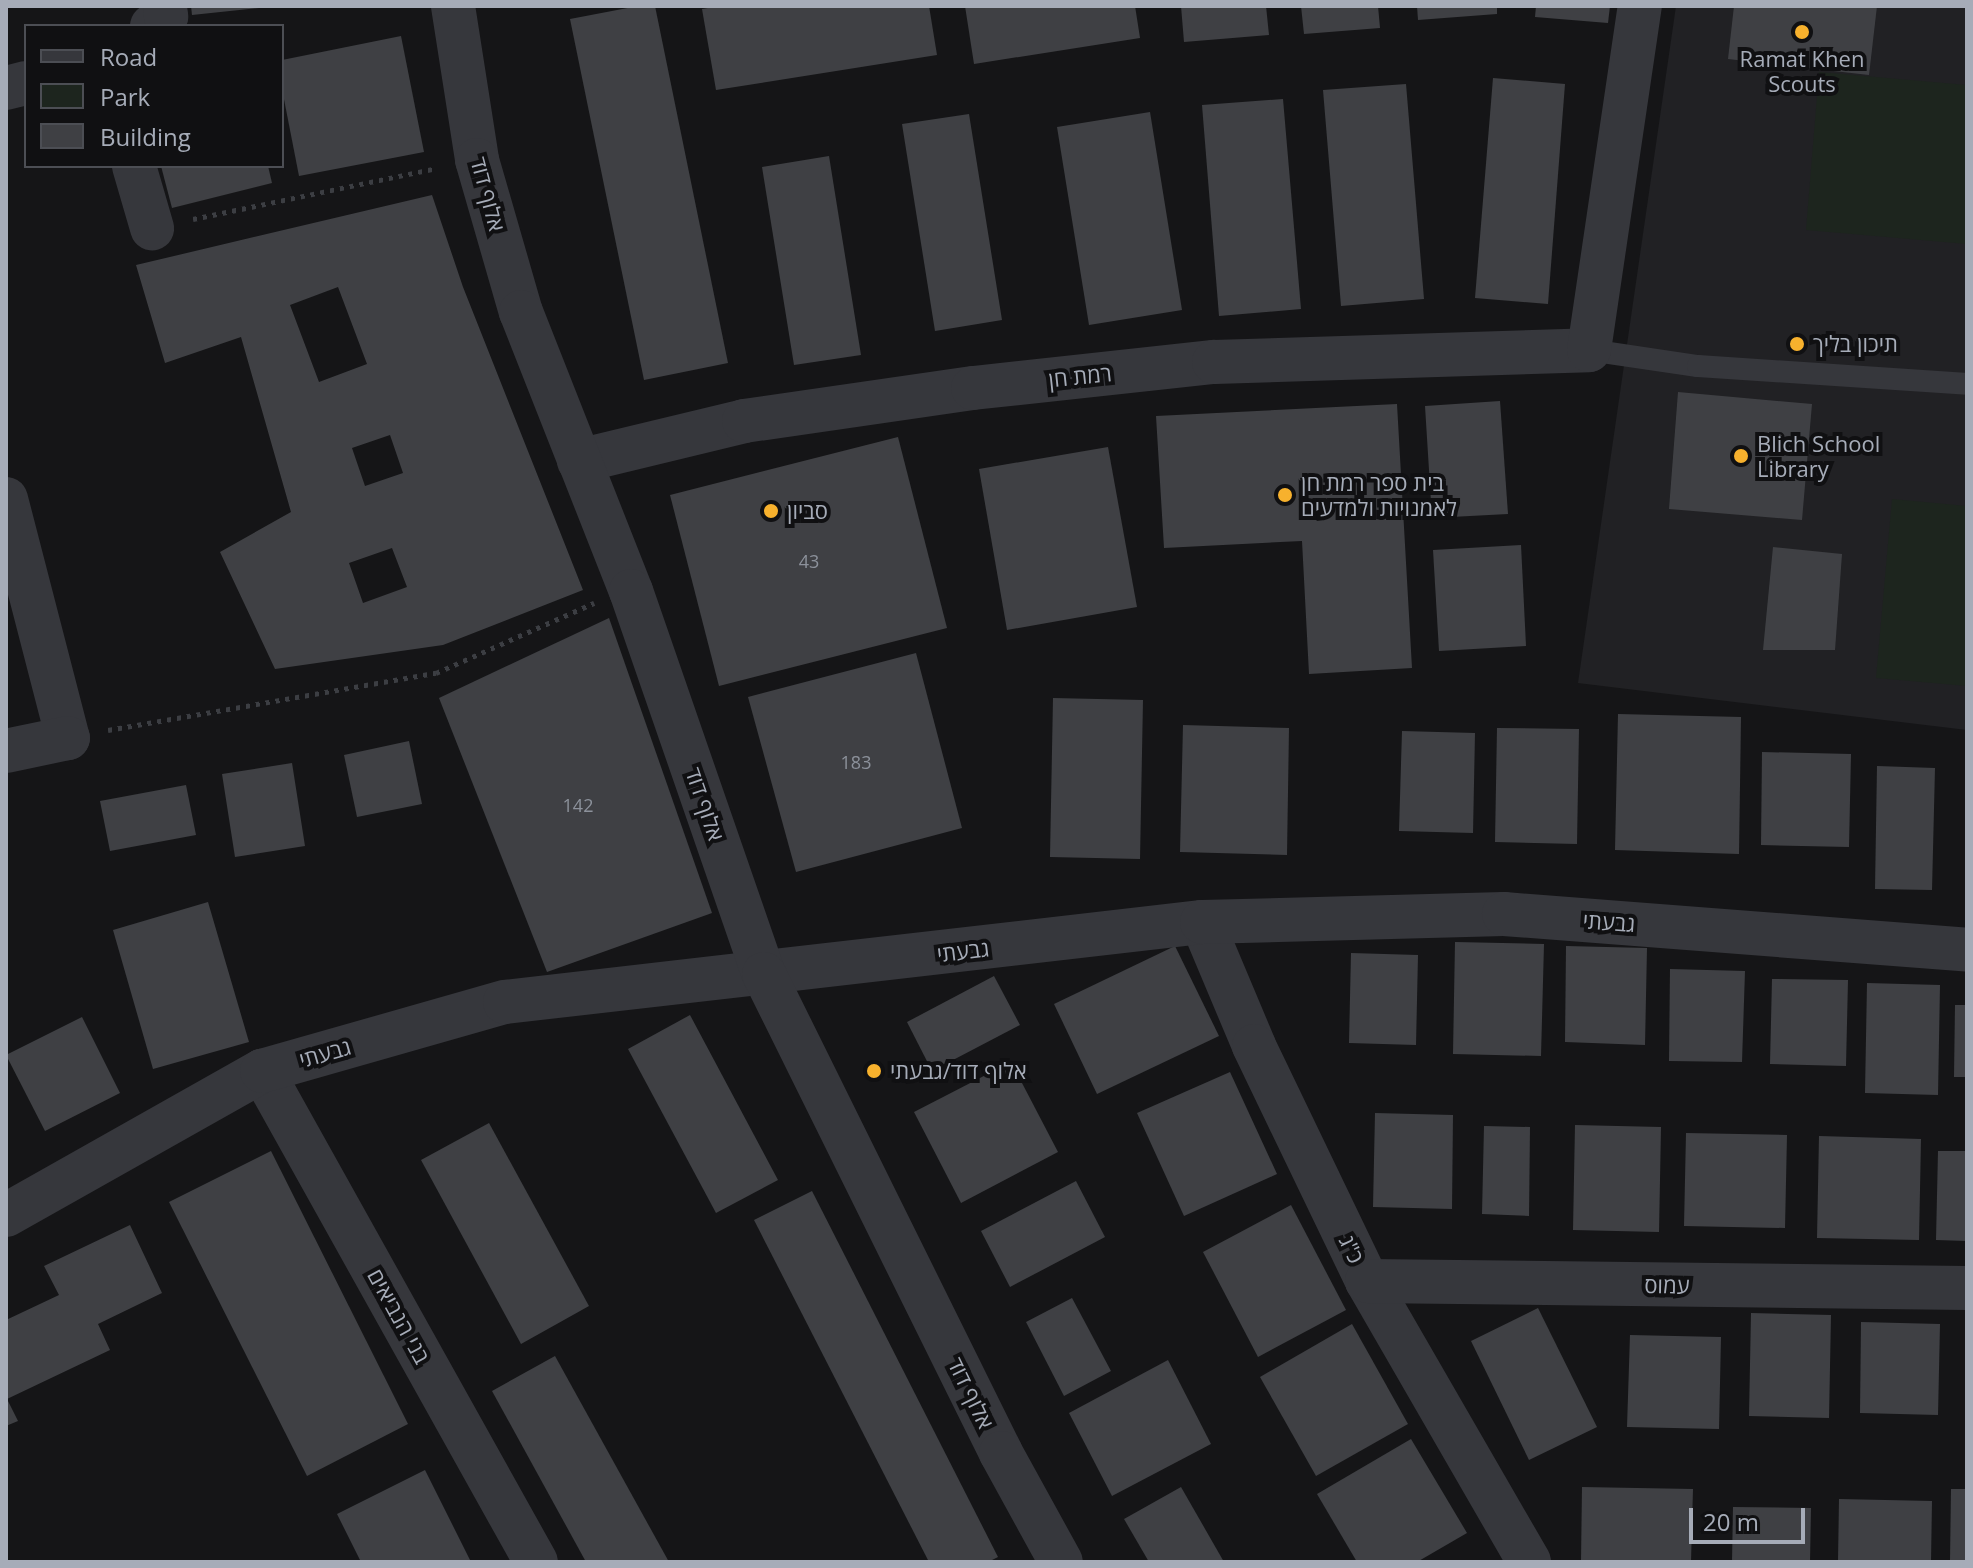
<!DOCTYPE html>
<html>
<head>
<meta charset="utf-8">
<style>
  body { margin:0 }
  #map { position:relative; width:1973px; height:1568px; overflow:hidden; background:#151517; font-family:"Open Sans",Heebo,sans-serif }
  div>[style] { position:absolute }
  .built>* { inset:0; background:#212124 }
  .green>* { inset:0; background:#1d251e }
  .building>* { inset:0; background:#3f4044 }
  .path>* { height:5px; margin-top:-2.5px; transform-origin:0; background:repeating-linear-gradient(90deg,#3c3e43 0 4px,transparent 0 10px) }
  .service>* { height:22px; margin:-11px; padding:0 11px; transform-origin:11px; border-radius:11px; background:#36373c }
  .minor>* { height:44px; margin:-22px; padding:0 22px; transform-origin:22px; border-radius:22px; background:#36373c }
  .tertiary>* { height:44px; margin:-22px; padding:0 22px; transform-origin:22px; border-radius:22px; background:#36373c }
  .dots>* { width:22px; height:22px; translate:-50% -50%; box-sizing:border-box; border:4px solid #101012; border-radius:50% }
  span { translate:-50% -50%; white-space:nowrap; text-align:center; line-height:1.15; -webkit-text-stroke:8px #101012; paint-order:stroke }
  .number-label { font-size:18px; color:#8c919b }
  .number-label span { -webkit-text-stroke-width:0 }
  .poi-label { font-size:22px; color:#a6acb8 }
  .left { translate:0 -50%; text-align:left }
  .street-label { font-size:22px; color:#a6acb8 }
  .frame { position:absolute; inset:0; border:8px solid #a6acb8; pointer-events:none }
  .legend { position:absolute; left:24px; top:24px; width:260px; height:144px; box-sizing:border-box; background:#101012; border:2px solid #4c4e54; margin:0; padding:10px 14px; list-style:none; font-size:24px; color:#a6acb8 }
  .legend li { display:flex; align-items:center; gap:16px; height:40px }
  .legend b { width:40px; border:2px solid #4c4e54 }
  .scale { position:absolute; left:1689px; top:1508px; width:116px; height:36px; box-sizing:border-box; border:4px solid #a6acb8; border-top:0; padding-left:10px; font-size:24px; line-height:28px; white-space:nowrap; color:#a6acb8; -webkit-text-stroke:6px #101012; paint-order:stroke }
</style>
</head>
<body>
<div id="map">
  <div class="built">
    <div style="clip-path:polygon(1676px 6px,1967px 6px,1967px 730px,1578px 683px)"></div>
  </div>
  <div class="green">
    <div style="clip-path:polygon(1819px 72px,1967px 85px,1967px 244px,1806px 230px)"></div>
    <div style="clip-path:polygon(1892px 499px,1967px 506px,1967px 686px,1876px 678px)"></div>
  </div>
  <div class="building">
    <div style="clip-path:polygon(191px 6px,259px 6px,259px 8px,192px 15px)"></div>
    <div style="clip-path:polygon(638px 6px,655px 6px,728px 363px,644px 380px,570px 19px)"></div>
    <div style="clip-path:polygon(719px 6px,929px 6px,937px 55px,716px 90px,702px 9px)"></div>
    <div style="clip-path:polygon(965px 6px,1135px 6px,1140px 38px,974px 64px)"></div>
    <div style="clip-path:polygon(1181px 6px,1266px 6px,1269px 35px,1184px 42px)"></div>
    <div style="clip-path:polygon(1301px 6px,1378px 6px,1380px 28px,1304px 34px)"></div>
    <div style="clip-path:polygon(1417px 6px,1497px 6px,1497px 14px,1418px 20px)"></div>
    <div style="clip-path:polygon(1536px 6px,1610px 6px,1608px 23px,1535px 17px)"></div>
    <div style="clip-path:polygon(1734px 6px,1877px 6px,1869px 75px,1728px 59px)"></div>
    <div style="clip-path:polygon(401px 36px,424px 152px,299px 176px,282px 89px,282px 60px)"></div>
    <div style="clip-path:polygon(1493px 78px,1565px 84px,1548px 304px,1475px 298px)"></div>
    <div style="clip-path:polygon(1406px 84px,1424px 299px,1341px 306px,1323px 90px)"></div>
    <div style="clip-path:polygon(1283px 99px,1301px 309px,1219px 316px,1202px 105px)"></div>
    <div style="clip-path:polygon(1150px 112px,1182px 310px,1089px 325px,1057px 127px)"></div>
    <div style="clip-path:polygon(969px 114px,1002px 320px,935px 331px,902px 124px)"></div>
    <div style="clip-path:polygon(829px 156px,861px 355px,794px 365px,762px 167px)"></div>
    <div style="clip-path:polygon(161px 166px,268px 166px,272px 183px,172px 208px)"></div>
    <div style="clip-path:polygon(evenodd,432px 195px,463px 287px,583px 590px,443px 645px,275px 669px,220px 552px,291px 512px,241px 337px,165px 363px,136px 265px,432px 195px,338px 287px,367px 364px,319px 382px,290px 305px,338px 287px,432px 195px,390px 435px,403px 473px,365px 486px,352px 448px,390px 435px,432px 195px,392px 548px,407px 587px,363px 603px,349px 563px,392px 548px)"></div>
    <div style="clip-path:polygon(1678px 392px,1812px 404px,1802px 520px,1669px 509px)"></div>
    <div style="clip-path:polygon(1500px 401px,1508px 514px,1432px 518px,1425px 406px)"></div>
    <div style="clip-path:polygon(1397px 404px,1412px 668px,1309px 674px,1302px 541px,1164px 548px,1156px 416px)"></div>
    <div style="clip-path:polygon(898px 437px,947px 628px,719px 686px,670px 495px)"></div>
    <div style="clip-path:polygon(1108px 447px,1137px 607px,1007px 630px,979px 469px)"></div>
    <div style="clip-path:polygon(1521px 545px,1526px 646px,1439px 651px,1433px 550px)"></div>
    <div style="clip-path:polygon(1773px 547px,1842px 554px,1835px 650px,1763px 650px)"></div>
    <div style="clip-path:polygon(609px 618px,712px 913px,547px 972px,439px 698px)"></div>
    <div style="clip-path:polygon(916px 653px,962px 828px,796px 872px,748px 697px)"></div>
    <div style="clip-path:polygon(1053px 698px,1143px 700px,1140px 859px,1050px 857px)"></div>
    <div style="clip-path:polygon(1618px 714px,1741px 717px,1739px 854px,1615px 850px)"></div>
    <div style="clip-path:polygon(1183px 725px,1289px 728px,1287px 855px,1180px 852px)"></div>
    <div style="clip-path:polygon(1497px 728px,1579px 729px,1577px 844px,1495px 842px)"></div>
    <div style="clip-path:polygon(1402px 731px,1475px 733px,1473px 833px,1399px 831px)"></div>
    <div style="clip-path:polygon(409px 741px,422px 804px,357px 817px,344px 755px)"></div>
    <div style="clip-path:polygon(1762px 752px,1851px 754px,1849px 847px,1761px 845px)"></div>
    <div style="clip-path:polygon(292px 763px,305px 846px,235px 857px,222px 774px)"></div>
    <div style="clip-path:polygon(1877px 766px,1935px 768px,1932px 890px,1875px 889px)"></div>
    <div style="clip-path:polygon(186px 785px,196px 835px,110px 851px,100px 801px)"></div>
    <div style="clip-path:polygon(208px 902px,249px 1042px,153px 1069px,113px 930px)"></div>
    <div style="clip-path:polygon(1455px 942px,1544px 944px,1541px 1056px,1453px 1054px)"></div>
    <div style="clip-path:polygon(1175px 946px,1219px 1036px,1097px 1094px,1054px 1004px)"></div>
    <div style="clip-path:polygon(1566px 946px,1647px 948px,1645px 1045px,1565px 1042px)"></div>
    <div style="clip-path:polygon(1351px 953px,1418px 955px,1416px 1045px,1349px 1043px)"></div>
    <div style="clip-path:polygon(1670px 969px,1745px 971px,1742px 1062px,1669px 1061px)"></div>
    <div style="clip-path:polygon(994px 976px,1020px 1025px,932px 1071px,907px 1022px)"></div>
    <div style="clip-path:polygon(1772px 979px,1848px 980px,1846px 1066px,1770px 1064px)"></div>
    <div style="clip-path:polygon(1867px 983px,1940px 985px,1938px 1095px,1865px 1093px)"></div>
    <div style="clip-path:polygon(1955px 1005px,1967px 1005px,1967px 1077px,1954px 1077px)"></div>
    <div style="clip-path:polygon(690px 1015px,778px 1180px,716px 1213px,628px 1049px)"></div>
    <div style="clip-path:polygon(82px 1017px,120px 1093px,45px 1131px,6px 1055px)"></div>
    <div style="clip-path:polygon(1011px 1062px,1058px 1152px,961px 1203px,914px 1112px)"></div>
    <div style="clip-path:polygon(1230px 1072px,1277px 1174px,1184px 1216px,1137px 1113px)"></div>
    <div style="clip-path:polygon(1375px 1113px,1453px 1115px,1452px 1209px,1373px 1207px)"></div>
    <div style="clip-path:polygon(489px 1123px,589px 1306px,521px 1344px,421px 1160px)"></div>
    <div style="clip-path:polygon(1575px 1125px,1661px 1127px,1659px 1232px,1573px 1230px)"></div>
    <div style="clip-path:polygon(1484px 1126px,1530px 1127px,1529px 1216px,1482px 1214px)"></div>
    <div style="clip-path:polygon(1686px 1133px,1787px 1135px,1785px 1228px,1684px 1226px)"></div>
    <div style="clip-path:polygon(1819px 1136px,1921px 1139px,1919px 1240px,1817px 1238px)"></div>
    <div style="clip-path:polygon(271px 1151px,408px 1424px,307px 1476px,169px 1202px)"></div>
    <div style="clip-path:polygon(1938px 1151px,1967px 1151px,1967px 1241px,1936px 1240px)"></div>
    <div style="clip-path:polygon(1076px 1181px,1105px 1237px,1010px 1287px,981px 1231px)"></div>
    <div style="clip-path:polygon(812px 1191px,998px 1557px,988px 1562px,929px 1562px,754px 1220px)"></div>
    <div style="clip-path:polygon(1291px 1205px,1346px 1310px,1258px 1357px,1203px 1252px)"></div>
    <div style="clip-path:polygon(130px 1225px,162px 1293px,98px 1324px,110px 1350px,7px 1399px,18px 1421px,6px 1426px,6px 1320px,59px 1295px,44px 1266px)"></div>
    <div style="clip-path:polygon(1072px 1298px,1111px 1371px,1064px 1396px,1026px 1322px)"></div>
    <div style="clip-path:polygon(1538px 1308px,1597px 1427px,1529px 1460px,1471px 1341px)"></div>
    <div style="clip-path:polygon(1751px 1313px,1831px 1315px,1829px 1418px,1749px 1416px)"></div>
    <div style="clip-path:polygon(1861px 1322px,1940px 1324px,1938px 1415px,1860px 1413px)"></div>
    <div style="clip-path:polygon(1352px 1324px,1408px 1424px,1316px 1476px,1260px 1377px)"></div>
    <div style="clip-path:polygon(1630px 1335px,1721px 1337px,1719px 1429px,1627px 1427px)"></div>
    <div style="clip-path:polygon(555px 1356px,669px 1562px,586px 1562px,492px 1391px)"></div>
    <div style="clip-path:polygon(1168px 1360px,1211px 1444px,1112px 1496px,1069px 1413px)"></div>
    <div style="clip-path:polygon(1411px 1439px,1467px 1533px,1417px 1562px,1357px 1562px,1317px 1494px)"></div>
    <div style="clip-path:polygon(425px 1470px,471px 1562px,361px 1562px,337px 1514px)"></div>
    <div style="clip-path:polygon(1181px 1487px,1224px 1562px,1149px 1562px,1124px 1519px)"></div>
    <div style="clip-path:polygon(1582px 1487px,1693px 1489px,1691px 1562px,1581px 1562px)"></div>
    <div style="clip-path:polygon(1951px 1489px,1967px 1489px,1967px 1562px,1950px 1562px)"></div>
    <div style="clip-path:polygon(1839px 1499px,1932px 1501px,1931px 1562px,1838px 1562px)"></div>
    <div style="clip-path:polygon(1733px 1507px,1811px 1508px,1810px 1562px,1732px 1562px)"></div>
  </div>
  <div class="path">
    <div style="left:193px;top:219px;width:249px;rotate:-11.8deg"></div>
    <div style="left:108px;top:730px;width:333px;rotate:-9.9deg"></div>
    <div style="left:436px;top:673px;width:173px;rotate:-23.9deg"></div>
  </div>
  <div class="service">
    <div style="left:1589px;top:350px;width:110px;rotate:8.4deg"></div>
    <div style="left:1698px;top:366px;width:270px;rotate:3.8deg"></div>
  </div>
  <div class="minor">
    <div style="left:152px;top:26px;width:17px;rotate:-33deg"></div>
    <div style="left:166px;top:17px;width:11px;rotate:-95deg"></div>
    <div style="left:6px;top:88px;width:21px;rotate:-14deg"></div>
    <div style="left:134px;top:166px;width:65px;rotate:73.8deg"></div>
    <div style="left:579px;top:461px;width:170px;rotate:-13.6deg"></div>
    <div style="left:744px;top:421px;width:231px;rotate:-8.2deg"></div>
    <div style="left:973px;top:388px;width:242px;rotate:-6.2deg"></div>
    <div style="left:1214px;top:362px;width:375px;rotate:-1.8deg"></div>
    <div style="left:1589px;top:350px;width:348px;rotate:-81.6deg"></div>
    <div style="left:6px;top:499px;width:247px;rotate:75.5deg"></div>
    <div style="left:68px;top:738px;width:63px;rotate:168.2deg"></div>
    <div style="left:1202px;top:922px;width:134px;rotate:67.2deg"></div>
    <div style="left:1254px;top:1046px;width:261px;rotate:64.3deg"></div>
    <div style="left:1367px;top:1281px;width:324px;rotate:60deg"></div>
    <div style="left:262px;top:1071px;width:562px;rotate:60.84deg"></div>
    <div style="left:6px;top:1215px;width:294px;rotate:-29.4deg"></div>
    <div style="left:262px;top:1071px;width:253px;rotate:-15.9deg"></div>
    <div style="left:505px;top:1002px;width:702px;rotate:-6.55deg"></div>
    <div style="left:1202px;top:922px;width:302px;rotate:-1.5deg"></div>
    <div style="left:1504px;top:914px;width:464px;rotate:4.4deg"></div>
    <div style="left:1367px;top:1281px;width:600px;rotate:0.67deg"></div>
  </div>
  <div class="tertiary">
    <div style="left:453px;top:6px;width:156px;rotate:81.1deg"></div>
    <div style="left:477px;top:160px;width:158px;rotate:73.9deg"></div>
    <div style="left:521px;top:312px;width:300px;rotate:68.5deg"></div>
    <div style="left:631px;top:591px;width:405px;rotate:70.9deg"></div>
    <div style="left:764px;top:974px;width:534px;rotate:63.67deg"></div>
    <div style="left:1001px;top:1453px;width:124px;rotate:61.2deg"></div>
  </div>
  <div class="dots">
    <div style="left:1802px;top:32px;background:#f7b12d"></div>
    <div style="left:1797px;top:344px;background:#f7b12d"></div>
    <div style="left:1741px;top:456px;background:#f7b12d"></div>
    <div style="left:1285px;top:495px;background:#f7b12d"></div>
    <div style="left:771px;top:511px;background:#f7b12d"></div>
    <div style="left:874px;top:1071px;background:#f7b12d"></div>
  </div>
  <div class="number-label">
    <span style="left:809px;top:561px">43</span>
    <span style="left:856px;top:762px">183</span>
    <span style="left:578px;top:805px">142</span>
  </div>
  <div class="poi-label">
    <span style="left:1802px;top:71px">Ramat Khen<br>Scouts</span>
    <span class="left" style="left:1813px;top:344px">תיכון בליך</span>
    <span class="left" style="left:1757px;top:456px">Blich School<br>Library</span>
    <span class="left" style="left:1301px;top:495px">בית ספר רמת חן<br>לאמנויות ולמדעים</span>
    <span class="left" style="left:787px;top:511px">סביון</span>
    <span class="left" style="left:890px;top:1071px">אלוף דוד/גבעתי</span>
  </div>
  <div class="street-label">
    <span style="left:488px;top:194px;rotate:75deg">אלוף דוד</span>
    <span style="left:1080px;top:376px;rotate:-6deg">רמת חן</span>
    <span style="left:705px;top:804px;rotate:71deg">אלוף דוד</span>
    <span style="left:1609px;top:922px;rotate:4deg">גבעתי</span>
    <span style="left:963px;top:951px;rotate:-7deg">גבעתי</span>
    <span style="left:325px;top:1053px;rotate:-16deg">גבעתי</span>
    <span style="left:1352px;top:1249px;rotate:64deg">כ"ג</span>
    <span style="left:1667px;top:1285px;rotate:1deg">עמוס</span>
    <span style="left:399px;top:1316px;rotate:61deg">בני הנביאים</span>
    <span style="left:971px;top:1393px;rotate:64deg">אלוף דוד</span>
  </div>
  <div class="frame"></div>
  <ul class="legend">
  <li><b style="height:10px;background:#36373c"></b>Road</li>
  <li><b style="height:22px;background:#1d251e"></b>Park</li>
  <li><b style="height:22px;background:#3f4044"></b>Building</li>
  </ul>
  <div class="scale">20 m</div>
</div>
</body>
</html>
